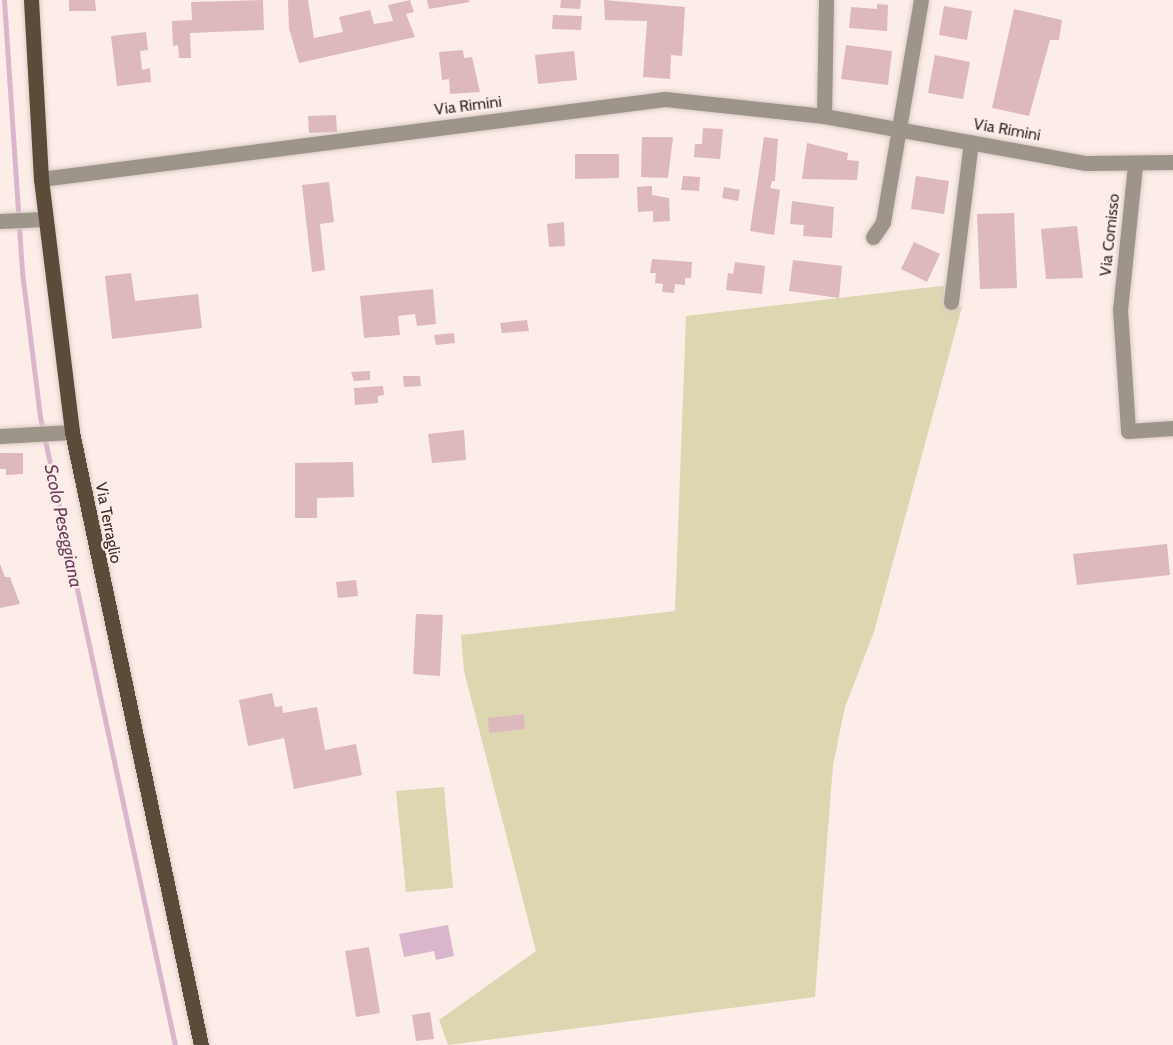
<!DOCTYPE html>
<html>
<head>
<meta charset="utf-8">
<style>
  body { margin:0 }
  #map { position:relative; width:1173px; height:1045px; overflow:hidden; background:#fcede8; font-family:Cabin,sans-serif }
  div>[style] { position:absolute }
  .green>* { inset:0; background:#dcd7b1 }
  .water>* { inset:0; background:#dab6cc }
  .stream>* { height:5px; margin:-2.5px; padding:0 2.5px; transform-origin:2.5px; border-radius:2.5px; background:#dab6cc }
  .building>* { inset:0; background:#ddb8bc }
  .roads { filter:drop-shadow(0 0 2px #d9cac5) drop-shadow(0 0 2px #d9cac5) }
  .minor>* { height:15px; margin:-7.5px; padding:0 7.5px; transform-origin:7.5px; border-radius:7.5px; background:#9e958a }
  .major>* { height:15px; margin:-7.5px; padding:0 7.5px; transform-origin:7.5px; border-radius:7.5px; background:#5b4b38 }
  span { translate:-50% -50%; white-space:nowrap; text-align:center; line-height:1.15; -webkit-text-stroke:4.5px #fcede8; paint-order:stroke }
  .street-label { font-size:16px; color:#3a2d28 }
  .water-label { font-size:18px; color:#714061; font-style:italic }
</style>
</head>
<body>
<div id="map">
  <div class="green">
    <div style="clip-path:polygon(950px 285px,945px 307px,962px 307px,874px 632px,845px 707px,833px 765px,815px 997px,448px 1045px,439px 1020px,536px 951px,464px 671px,461px 635px,675px 611px,686px 316px)"></div>
    <div style="clip-path:polygon(444px 787px,453px 888px,406px 892px,396px 791px)"></div>
  </div>
  <div class="water">
    <div style="clip-path:polygon(448px 925px,454px 956px,436px 960px,434px 951px,404px 957px,399px 934px)"></div>
  </div>
  <div class="stream">
    <div style="left:4px;top:0;width:273px;rotate:86.2deg"></div>
    <div style="left:22px;top:272px;width:146px;rotate:82.9deg"></div>
    <div style="left:40px;top:417px;width:642px;rotate:77.87deg"></div>
  </div>
  <div class="building">
    <div style="clip-path:polygon(69px 0,95px 0,96px 11px,69px 11px)"></div>
    <div style="clip-path:polygon(263px 0,264px 30px,190px 33px,191px 58px,179px 58px,178px 45px,173px 46px,172px 21px,192px 20px,191px 2px)"></div>
    <div style="clip-path:polygon(288px 0,308px 0,314px 38px,343px 32px,339px 17px,370px 10px,374px 24px,393px 21px,388px 5px,410px 0,414px 12px,406px 14px,415px 37px,299px 63px,289px 28px)"></div>
    <div style="clip-path:polygon(427px 0,469px 0,470px 2px,429px 9px)"></div>
    <div style="clip-path:polygon(561px 0,581px 0,580px 9px,560px 8px)"></div>
    <div style="clip-path:polygon(604px 0,685px 7px,682px 56px,671px 55px,670px 79px,643px 77px,647px 21px,605px 20px)"></div>
    <div style="clip-path:polygon(877px 4px,888px 5px,887px 31px,849px 28px,851px 7px,877px 9px)"></div>
    <div style="clip-path:polygon(944px 6px,972px 11px,967px 40px,939px 35px)"></div>
    <div style="clip-path:polygon(1014px 9px,1062px 20px,1059px 40px,1050px 40px,1029px 116px,992px 108px)"></div>
    <div style="clip-path:polygon(553px 15px,582px 16px,581px 30px,552px 29px)"></div>
    <div style="clip-path:polygon(146px 32px,148px 50px,140px 51px,142px 70px,150px 68px,151px 82px,117px 86px,111px 36px)"></div>
    <div style="clip-path:polygon(846px 45px,892px 51px,888px 85px,841px 79px)"></div>
    <div style="clip-path:polygon(463px 50px,464px 58px,472px 57px,480px 92px,450px 94px,449px 79px,442px 80px,439px 52px)"></div>
    <div style="clip-path:polygon(574px 51px,577px 80px,538px 84px,535px 55px)"></div>
    <div style="clip-path:polygon(935px 55px,970px 62px,963px 99px,928px 93px)"></div>
    <div style="clip-path:polygon(336px 115px,337px 132px,309px 133px,308px 116px)"></div>
    <div style="clip-path:polygon(703px 128px,723px 129px,720px 159px,694px 157px,695px 144px,702px 144px)"></div>
    <div style="clip-path:polygon(642px 137px,673px 137px,668px 178px,641px 177px)"></div>
    <div style="clip-path:polygon(764px 137px,778px 139px,775px 181px,772px 181px,770px 188px,780px 190px,774px 235px,750px 231px)"></div>
    <div style="clip-path:polygon(807px 143px,848px 153px,847px 160px,859px 161px,857px 180px,802px 179px)"></div>
    <div style="clip-path:polygon(575px 154px,619px 154px,619px 178px,575px 179px)"></div>
    <div style="clip-path:polygon(683px 176px,700px 177px,699px 191px,681px 190px)"></div>
    <div style="clip-path:polygon(916px 176px,949px 181px,944px 214px,911px 209px)"></div>
    <div style="clip-path:polygon(329px 182px,334px 222px,320px 224px,325px 270px,312px 272px,302px 185px)"></div>
    <div style="clip-path:polygon(652px 186px,652px 195px,669px 198px,670px 221px,653px 222px,653px 211px,638px 212px,637px 187px)"></div>
    <div style="clip-path:polygon(724px 187px,740px 190px,738px 201px,722px 198px)"></div>
    <div style="clip-path:polygon(792px 201px,834px 207px,832px 238px,803px 236px,804px 225px,790px 224px)"></div>
    <div style="clip-path:polygon(1014px 213px,1017px 288px,980px 289px,977px 214px)"></div>
    <div style="clip-path:polygon(564px 222px,565px 246px,549px 247px,547px 224px)"></div>
    <div style="clip-path:polygon(1077px 226px,1083px 278px,1046px 279px,1041px 229px)"></div>
    <div style="clip-path:polygon(914px 242px,940px 254px,927px 282px,901px 269px)"></div>
    <div style="clip-path:polygon(652px 259px,692px 262px,691px 278px,685px 278px,685px 285px,675px 284px,674px 293px,662px 292px,663px 284px,655px 283px,656px 273px,650px 273px)"></div>
    <div style="clip-path:polygon(793px 260px,842px 266px,839px 298px,789px 291px)"></div>
    <div style="clip-path:polygon(735px 262px,765px 266px,762px 294px,726px 290px,728px 273px,733px 274px)"></div>
    <div style="clip-path:polygon(131px 273px,135px 301px,198px 294px,202px 328px,112px 339px,105px 276px)"></div>
    <div style="clip-path:polygon(433px 289px,436px 324px,417px 326px,415px 314px,398px 316px,400px 335px,364px 338px,360px 296px)"></div>
    <div style="clip-path:polygon(527px 320px,529px 331px,502px 333px,500px 323px)"></div>
    <div style="clip-path:polygon(454px 333px,455px 343px,436px 345px,434px 335px)"></div>
    <div style="clip-path:polygon(370px 371px,370px 380px,354px 381px,351px 372px)"></div>
    <div style="clip-path:polygon(403px 376px,420px 376px,421px 386px,404px 387px)"></div>
    <div style="clip-path:polygon(383px 386px,384px 395px,378px 396px,378px 403px,355px 405px,354px 388px)"></div>
    <div style="clip-path:polygon(464px 430px,466px 460px,432px 463px,428px 434px)"></div>
    <div style="clip-path:polygon(0 453px,23px 453px,23px 474px,6px 475px,6px 469px,0 469px)"></div>
    <div style="clip-path:polygon(353px 462px,354px 497px,317px 498px,317px 518px,295px 518px,295px 463px)"></div>
    <div style="clip-path:polygon(1167px 544px,1170px 575px,1077px 585px,1073px 554px)"></div>
    <div style="clip-path:polygon(0 564px,5px 577px,10px 577px,20px 604px,0 608px)"></div>
    <div style="clip-path:polygon(356px 580px,358px 596px,338px 598px,336px 582px)"></div>
    <div style="clip-path:polygon(416px 614px,443px 615px,440px 676px,413px 674px)"></div>
    <div style="clip-path:polygon(272px 693px,275px 707px,282px 706px,283px 713px,317px 707px,325px 750px,356px 744px,362px 775px,294px 789px,284px 738px,248px 746px,239px 700px)"></div>
    <div style="clip-path:polygon(524px 714px,525px 729px,489px 733px,488px 718px)"></div>
    <div style="clip-path:polygon(369px 947px,380px 1013px,356px 1017px,345px 951px)"></div>
    <div style="clip-path:polygon(430px 1012px,434px 1039px,416px 1041px,412px 1015px)"></div>
  </div>
  <div class="roads">
    <div class="minor">
      <div style="left:824px;top:116px;width:116px;rotate:-89deg"></div>
      <div style="left:1135px;top:165px;width:145px;rotate:95.9deg"></div>
      <div style="left:1120px;top:309px;width:122px;rotate:86.2deg"></div>
      <div style="left:1128px;top:431px;width:45px;rotate:-3.8deg"></div>
      <div style="left:41px;top:179px;width:629px;rotate:-7.31deg"></div>
      <div style="left:665px;top:99px;width:160px;rotate:6.1deg"></div>
      <div style="left:824px;top:116px;width:266px;rotate:10.2deg"></div>
      <div style="left:1086px;top:163px;width:87px;rotate:-0.7deg"></div>
      <div style="left:0;top:221px;width:45px;rotate:-2.5deg"></div>
      <div style="left:873px;top:237px;width:18px;rotate:-56deg"></div>
      <div style="left:883px;top:222px;width:225px;rotate:-80.3deg"></div>
      <div style="left:951px;top:302px;width:161px;rotate:-82.9deg"></div>
      <div style="left:0;top:436px;width:72px;rotate:-3.2deg"></div>
    </div>
    <div class="major">
      <div style="left:31px;top:0;width:179px;rotate:86.8deg"></div>
      <div style="left:41px;top:179px;width:255px;rotate:83deg"></div>
      <div style="left:72px;top:432px;width:626px;rotate:78.12deg"></div>
    </div>
  </div>
  <div class="street-label">
    <span style="left:468px;top:106px;rotate:-7deg">Via Rimini</span>
    <span style="left:1007px;top:130px;rotate:10deg">Via Rimini</span>
    <span style="left:1110px;top:235px;rotate:-84deg">Via Comisso</span>
    <span style="left:108px;top:523px;rotate:79deg">Via Terraglio</span>
  </div>
  <div class="water-label">
    <span style="left:63px;top:526px;rotate:78deg">Scolo Peseggiana</span>
  </div>
</div>
</body>
</html>
